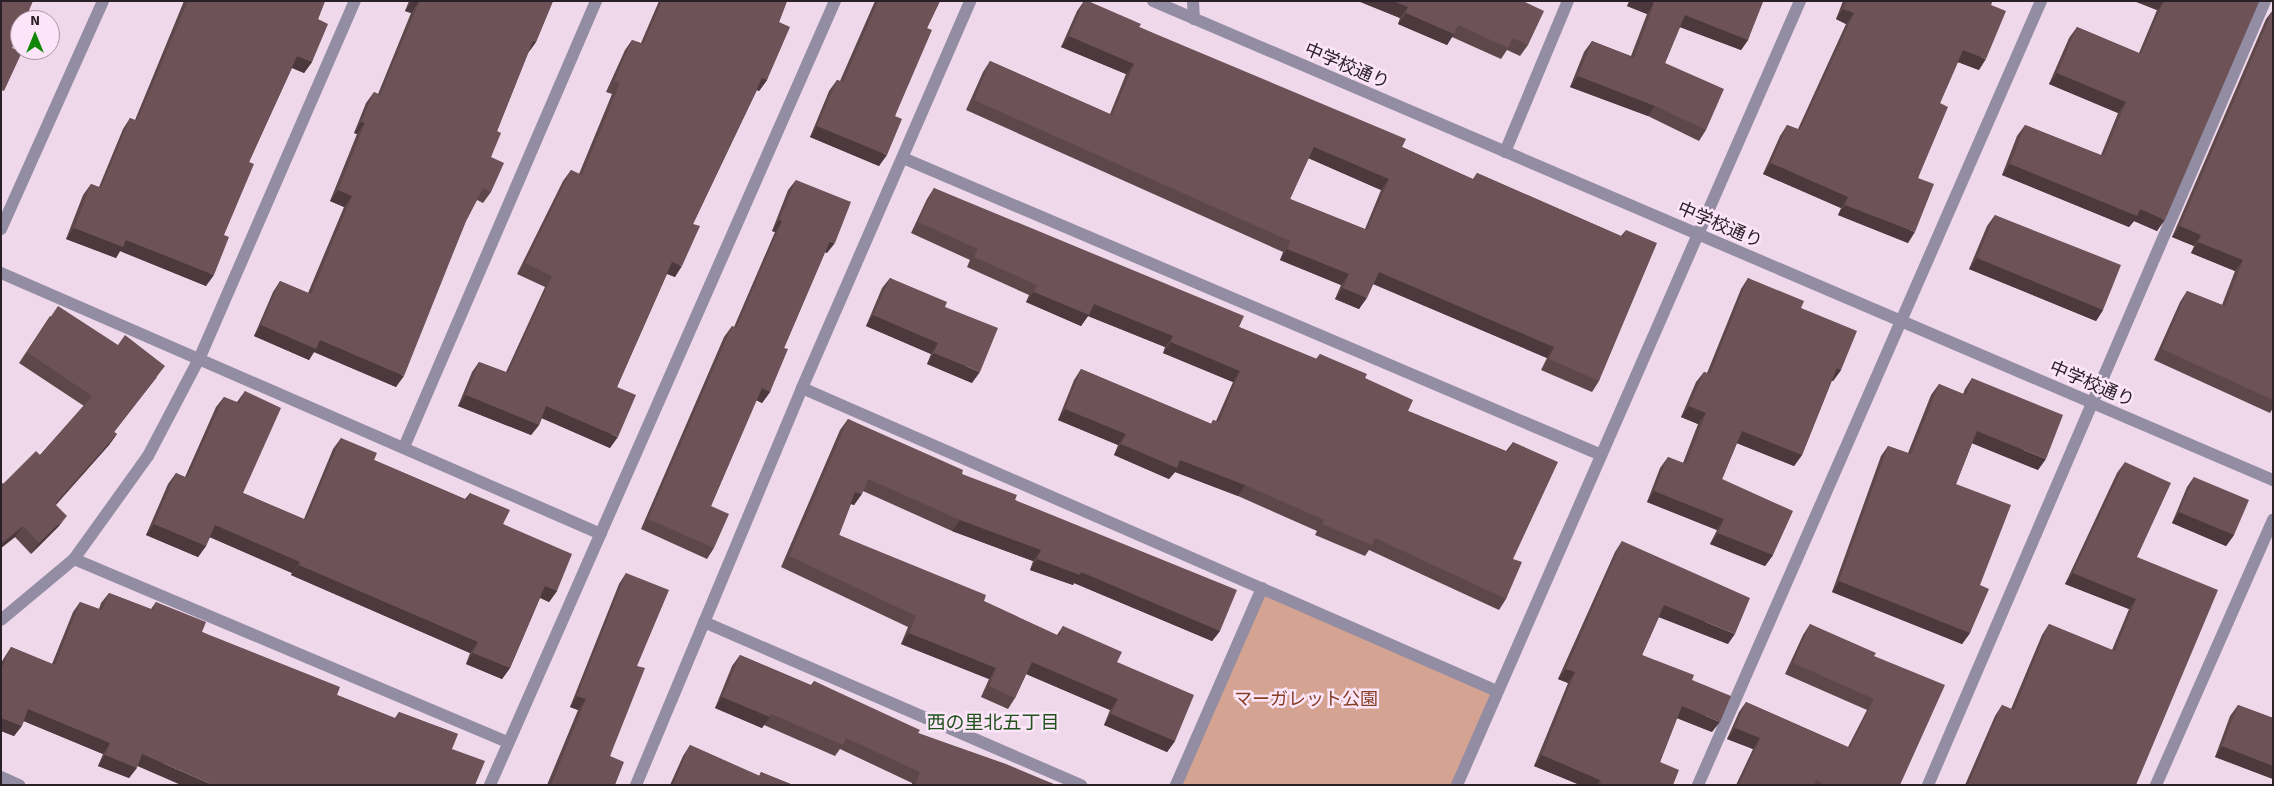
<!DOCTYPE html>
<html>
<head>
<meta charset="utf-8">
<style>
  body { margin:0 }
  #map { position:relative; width:2274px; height:786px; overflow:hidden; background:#f0d8eb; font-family:Signika,"Noto Sans JP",sans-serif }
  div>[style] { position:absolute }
  .green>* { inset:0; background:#d4a391 }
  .minor>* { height:12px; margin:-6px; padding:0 6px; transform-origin:6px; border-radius:6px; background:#938da3 }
  .tertiary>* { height:12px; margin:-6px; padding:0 6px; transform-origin:6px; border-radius:6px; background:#938da3 }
  .wall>* { inset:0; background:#5e474b }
  .shaded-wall>* { inset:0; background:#4c393d }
  .building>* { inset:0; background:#6d5257 }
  span { translate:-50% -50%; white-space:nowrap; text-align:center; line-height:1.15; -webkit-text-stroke:5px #fde5f9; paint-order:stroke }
  .street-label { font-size:18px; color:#2a2128 }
  .park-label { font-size:18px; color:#843e24 }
  .neighbourhood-label { font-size:19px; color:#20521c }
  .frame { position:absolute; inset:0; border:2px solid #2a2128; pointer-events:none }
  .north { position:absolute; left:10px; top:10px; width:50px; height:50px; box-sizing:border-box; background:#fde5f9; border:1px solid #a997a5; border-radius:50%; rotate:0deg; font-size:14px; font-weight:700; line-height:20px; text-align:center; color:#2a2128 }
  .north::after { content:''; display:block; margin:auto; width:18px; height:22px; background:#108707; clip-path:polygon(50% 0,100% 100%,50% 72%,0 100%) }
</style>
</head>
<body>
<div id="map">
  <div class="green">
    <div style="clip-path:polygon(1262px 588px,1497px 691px,1457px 785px,1176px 785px)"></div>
  </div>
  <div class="minor">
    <div style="left:1193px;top:1px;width:18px;rotate:87deg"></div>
    <div style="left:1505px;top:152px;width:164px;rotate:-67.4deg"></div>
    <div style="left:903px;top:158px;width:756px;rotate:23.04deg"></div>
    <div style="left:1px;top:273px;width:654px;rotate:23.51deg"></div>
    <div style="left:802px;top:388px;width:758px;rotate:23.56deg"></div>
    <div style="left:404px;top:447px;width:486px;rotate:-66.7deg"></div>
    <div style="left:74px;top:559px;width:471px;rotate:22.9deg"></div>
    <div style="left:1px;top:620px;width:95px;rotate:-39.9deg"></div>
    <div style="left:74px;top:559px;width:127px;rotate:-54.3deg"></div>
    <div style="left:148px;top:456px;width:112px;rotate:-62.3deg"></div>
    <div style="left:200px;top:357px;width:388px;rotate:-66.5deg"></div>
    <div style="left:704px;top:622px;width:411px;rotate:23.4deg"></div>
    <div style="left:1px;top:777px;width:20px;rotate:24deg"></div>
    <div style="left:490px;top:785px;width:857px;rotate:-66.25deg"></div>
    <div style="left:636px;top:785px;width:430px;rotate:-67.3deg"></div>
    <div style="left:802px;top:388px;width:422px;rotate:-66.5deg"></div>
    <div style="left:1176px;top:785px;width:215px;rotate:-66.4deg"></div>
    <div style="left:1457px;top:785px;width:856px;rotate:-66.37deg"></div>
    <div style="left:1698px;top:785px;width:856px;rotate:-66.37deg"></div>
    <div style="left:1928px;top:785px;width:853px;rotate:-66.74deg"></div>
    <div style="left:2156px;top:785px;width:290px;rotate:-66.2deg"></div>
  </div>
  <div class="tertiary">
    <div style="left:1153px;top:1px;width:1218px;rotate:23.16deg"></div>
    <div style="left:1px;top:229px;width:250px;rotate:-65.9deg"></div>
  </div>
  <div class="wall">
    <div style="clip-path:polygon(184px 1px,325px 1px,318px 19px,312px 62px,304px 73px,292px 68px,249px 162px,206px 286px,120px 251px,116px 258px,66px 239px,83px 195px,91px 184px,99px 187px,123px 129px,130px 118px,135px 120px)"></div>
    <div style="clip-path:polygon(409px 1px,553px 1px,536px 42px,528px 53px,497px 131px,491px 157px,491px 192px,483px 203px,477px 200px,466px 221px,396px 387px,314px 352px,309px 360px,254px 336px,273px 292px,280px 281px,308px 293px,344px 207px,330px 201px,357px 134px,354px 133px,366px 103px,374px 92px,378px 94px,411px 13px,405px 11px)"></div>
    <div style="clip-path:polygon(659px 1px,787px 1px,779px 22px,767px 80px,759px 91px,757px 90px,693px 224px,675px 277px,667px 274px,617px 387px,610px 448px,542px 418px,539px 425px,531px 435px,458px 406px,472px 372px,479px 362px,506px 372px,545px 287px,517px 274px,563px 181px,571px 170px,579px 174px,612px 94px,606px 92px,625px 50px,632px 40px,641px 43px)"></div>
    <div style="clip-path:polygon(875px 1px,940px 1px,927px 28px,895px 116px,879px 166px,810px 137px,829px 91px,837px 80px,840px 81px)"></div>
    <div style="clip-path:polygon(evenodd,1084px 1px,1139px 27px,1402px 147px,1473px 179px,1477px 173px,1621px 236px,1626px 230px,1599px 381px,1592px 392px,1541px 370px,1547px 358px,1373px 284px,1359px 309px,1335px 299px,1341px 285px,1280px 260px,1283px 252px,966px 110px,983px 72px,990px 61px,1110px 114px,1126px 74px,1061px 47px,1077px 11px,1084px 1px,1308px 158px,1381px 190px,1365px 229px,1290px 199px,1308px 158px)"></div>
    <div style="clip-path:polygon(1358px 1px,1523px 1px,1528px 45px,1520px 56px,1507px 50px,1501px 59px,1452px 37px,1447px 45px,1398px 24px,1400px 18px)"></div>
    <div style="clip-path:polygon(1629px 1px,1761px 1px,1748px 40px,1741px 50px,1680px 27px,1665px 63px,1706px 130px,1699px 141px,1648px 116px,1570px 87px,1584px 52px,1592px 41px,1631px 56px,1647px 14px,1627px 6px)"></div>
    <div style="clip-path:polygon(1843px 1px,1992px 1px,1991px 5px,1979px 70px,1958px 62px,1940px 103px,1918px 178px,1908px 243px,1838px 215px,1841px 208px,1763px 174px,1780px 136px,1787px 125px,1798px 129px,1846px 24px,1836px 19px)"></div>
    <div style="clip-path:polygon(2134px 1px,2257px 1px,2157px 231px,2134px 221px,2129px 227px,2002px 175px,2017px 136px,2025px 125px,2101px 155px,2118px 113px,2049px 84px,2069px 38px,2077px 27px,2139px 53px,2157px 10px)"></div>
    <div style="clip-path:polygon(2273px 10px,2273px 408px,2270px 413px,2154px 360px,2180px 302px,2187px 291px,2222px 305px,2235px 271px,2191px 253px,2194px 246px,2172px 237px,2266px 19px)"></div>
    <div style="clip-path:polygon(796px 180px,827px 253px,825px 252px,784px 348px,770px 392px,762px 403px,756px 400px,711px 506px,714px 548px,707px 559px,641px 529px,724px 337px,732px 326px,734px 327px,775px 232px,772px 231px,788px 190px)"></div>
    <div style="clip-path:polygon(934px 188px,1239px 327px,1316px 359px,1320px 354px,1365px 378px,1408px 411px,1506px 451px,1513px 442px,1513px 559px,1506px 599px,1499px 610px,1369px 550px,1365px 556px,1315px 535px,1317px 531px,1238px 496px,1175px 472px,1169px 479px,1114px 455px,1118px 445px,1058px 420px,1074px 380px,1081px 369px,1211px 424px,1213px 420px,1216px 421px,1233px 382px,1163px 353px,1165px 347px,1088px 316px,1081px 326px,1026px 302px,1029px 295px,967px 267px,970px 260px,911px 233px,927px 199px)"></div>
    <div style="clip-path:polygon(1995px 215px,2103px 310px,2096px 321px,1969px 269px,1987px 226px)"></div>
    <div style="clip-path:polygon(890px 278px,945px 307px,972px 383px,927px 364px,931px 354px,866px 326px,882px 288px)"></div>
    <div style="clip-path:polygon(1748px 278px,1801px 308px,1841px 370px,1833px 381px,1832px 380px,1802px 455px,1794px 466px,1737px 443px,1722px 479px,1773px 555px,1765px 566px,1710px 544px,1717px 530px,1647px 502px,1660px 468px,1668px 457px,1683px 463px,1698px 424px,1681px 417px,1696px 382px,1704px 372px,1707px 373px,1741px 289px)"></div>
    <div style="clip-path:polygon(50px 316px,157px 377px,114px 432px,117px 434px,109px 445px,56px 505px,59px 526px,31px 554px,15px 537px,1px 548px,1px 482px,3px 484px,40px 455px,84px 406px,19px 363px)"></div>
    <div style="clip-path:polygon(1972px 378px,2038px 470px,1972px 443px,1956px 484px,1980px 585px,1970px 633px,1962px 644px,1832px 592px,1881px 456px,1888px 446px,1908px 453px,1931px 395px,1939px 384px,1963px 394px,1965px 389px)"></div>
    <div style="clip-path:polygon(245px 391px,243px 493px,304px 519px,333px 449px,341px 438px,374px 460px,465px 499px,470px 493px,503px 524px,557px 591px,549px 602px,540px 598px,510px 668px,502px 679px,466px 664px,470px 653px,291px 575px,292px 573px,210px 537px,206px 546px,198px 557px,146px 535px,168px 484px,176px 473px,185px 477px,216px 407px,224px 397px,237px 402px)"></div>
    <div style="clip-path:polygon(848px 419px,1015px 500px,1220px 631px,1212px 641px,1074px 583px,1073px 585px,1030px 570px,1033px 561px,952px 531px,863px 491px,854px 505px,851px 504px,839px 535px,1057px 635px,1063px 626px,1117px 662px,1175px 741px,1167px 752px,1104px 725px,1110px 710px,1026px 674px,1015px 698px,1008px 709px,981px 697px,989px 679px,901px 644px,908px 627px,781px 567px,840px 430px)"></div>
    <div style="clip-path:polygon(2125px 462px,2137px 557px,2136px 785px,1965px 785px,1995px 716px,2002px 705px,2011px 709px,2042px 635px,2049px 624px,2112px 650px,2129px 609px,2065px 584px,2117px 473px)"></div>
    <div style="clip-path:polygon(2194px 477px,2234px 535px,2226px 546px,2172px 523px,2187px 487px)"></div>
    <div style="clip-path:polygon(1622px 541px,1728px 644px,1659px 617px,1642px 655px,1692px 680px,1712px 732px,1677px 718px,1660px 762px,1673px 785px,1580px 785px,1534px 766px,1568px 683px,1558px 679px,1615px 552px)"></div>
    <div style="clip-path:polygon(626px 573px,637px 666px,610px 756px,615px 785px,547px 785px,578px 710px,570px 707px,619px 584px)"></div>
    <div style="clip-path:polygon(109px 593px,151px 609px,156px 602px,202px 632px,337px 695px,395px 718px,399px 712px,458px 734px,137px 766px,129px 778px,98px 766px,103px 754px,24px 721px,14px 736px,1px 731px,1px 663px,4px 658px,11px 647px,52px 664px,73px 612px,80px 602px,99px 609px,101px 603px)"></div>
    <div style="clip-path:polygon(1810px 624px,1874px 656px,1900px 785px,1736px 785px,1753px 749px,1727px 739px,1739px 712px,1746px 702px,1848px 747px,1867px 710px,1785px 674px,1803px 635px)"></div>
    <div style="clip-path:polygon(740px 655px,811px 685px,814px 681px,918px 733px,1056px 785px,912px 785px,912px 783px,840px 749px,835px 756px,764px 725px,762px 728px,715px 708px,732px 666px)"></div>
    <div style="clip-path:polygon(2238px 705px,2273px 718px,2273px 779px,2215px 757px,2230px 716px)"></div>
    <div style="clip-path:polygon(690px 745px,759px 776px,761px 772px,793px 785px,670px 785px,683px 756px)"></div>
  </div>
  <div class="shaded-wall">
    <div style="clip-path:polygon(412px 1px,419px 2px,411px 13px,405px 11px)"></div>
    <div style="clip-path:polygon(1358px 1px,1393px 1px,1408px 7px,1400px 18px)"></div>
    <div style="clip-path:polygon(1631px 1px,1650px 1px,1654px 3px,1647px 14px,1627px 6px)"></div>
    <div style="clip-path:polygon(2134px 1px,2164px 1px,2157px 10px)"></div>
    <div style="clip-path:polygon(1843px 9px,1854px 13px,1846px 24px,1836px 19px)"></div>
    <div style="clip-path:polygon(1406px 13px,1454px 34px,1447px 45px,1398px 24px)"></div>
    <div style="clip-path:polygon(1685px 15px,1748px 40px,1741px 50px,1677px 26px)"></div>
    <div style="clip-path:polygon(1069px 36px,1134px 64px,1126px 74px,1061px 47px)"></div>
    <div style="clip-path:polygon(533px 41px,536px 42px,528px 53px)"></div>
    <div style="clip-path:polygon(1963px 50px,1986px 59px,1979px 70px,1955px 61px)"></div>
    <div style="clip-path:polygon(297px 56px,312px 62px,304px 73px,290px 67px)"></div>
    <div style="clip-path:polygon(2057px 73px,2126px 102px,2118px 113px,2049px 84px)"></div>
    <div style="clip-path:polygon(1578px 76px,1655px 106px,1648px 116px,1570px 87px)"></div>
    <div style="clip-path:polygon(762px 78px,767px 80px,759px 91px,755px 89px)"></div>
    <div style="clip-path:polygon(361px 122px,365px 123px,357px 134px,354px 133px)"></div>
    <div style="clip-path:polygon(817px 126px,887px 155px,879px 166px,810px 137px)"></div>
    <div style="clip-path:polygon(1314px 147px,1389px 179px,1381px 190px,1306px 157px)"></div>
    <div style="clip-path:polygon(1771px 163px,1848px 197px,1841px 208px,1763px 174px)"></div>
    <div style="clip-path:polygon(2010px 164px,2140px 209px,2165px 220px,2157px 231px,2134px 221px,2129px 227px,2002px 175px)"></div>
    <div style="clip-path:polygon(338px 190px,352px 196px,344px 207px,330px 201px)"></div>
    <div style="clip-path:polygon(1845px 205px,1915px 232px,1908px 243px,1838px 215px)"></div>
    <div style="clip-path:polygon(779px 220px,782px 221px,775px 232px,772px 231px)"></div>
    <div style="clip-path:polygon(2180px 226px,2201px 235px,2194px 246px,2172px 237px)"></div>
    <div style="clip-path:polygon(74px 228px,126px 240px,214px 275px,206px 286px,120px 251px,116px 258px,66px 239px)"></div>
    <div style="clip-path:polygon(830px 241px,835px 243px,827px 253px,822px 251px)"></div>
    <div style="clip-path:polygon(2198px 242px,2243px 260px,2235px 271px,2191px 253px)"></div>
    <div style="clip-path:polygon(1287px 249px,1349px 274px,1341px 285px,1280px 260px)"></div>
    <div style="clip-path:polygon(1977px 258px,2103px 310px,2096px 321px,1969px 269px)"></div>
    <div style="clip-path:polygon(672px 262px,682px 266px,675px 277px,665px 273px)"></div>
    <div style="clip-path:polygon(1379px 272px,1554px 347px,1547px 358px,1371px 283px)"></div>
    <div style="clip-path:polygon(1343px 288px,1367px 298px,1359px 309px,1335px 299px)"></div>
    <div style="clip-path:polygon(1034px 292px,1094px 304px,1173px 336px,1165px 347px,1088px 316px,1081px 326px,1026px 302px)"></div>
    <div style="clip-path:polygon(873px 315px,938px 343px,931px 354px,866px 326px)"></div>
    <div style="clip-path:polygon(261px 325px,320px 340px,404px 376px,396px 387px,314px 352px,309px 360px,254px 336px)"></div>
    <div style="clip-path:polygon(1171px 342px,1240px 371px,1233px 382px,1163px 353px)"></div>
    <div style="clip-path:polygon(934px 353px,980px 372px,972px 383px,927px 364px)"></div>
    <div style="clip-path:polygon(1837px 368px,1841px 370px,1833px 381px,1829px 379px)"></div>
    <div style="clip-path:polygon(762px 388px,770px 392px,762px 403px,754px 399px)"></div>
    <div style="clip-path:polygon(466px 395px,539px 425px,531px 435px,458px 406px)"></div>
    <div style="clip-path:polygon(546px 406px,618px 437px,610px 448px,539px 417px)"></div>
    <div style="clip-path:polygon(1689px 406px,1706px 413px,1698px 424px,1681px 417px)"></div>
    <div style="clip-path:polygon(1065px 409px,1126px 434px,1118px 445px,1058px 420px)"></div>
    <div style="clip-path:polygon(1742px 431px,1802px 455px,1794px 466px,1734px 442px)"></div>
    <div style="clip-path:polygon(1977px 431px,2046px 459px,2038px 470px,1969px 442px)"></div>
    <div style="clip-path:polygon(117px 434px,109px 445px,47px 514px,55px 504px)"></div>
    <div style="clip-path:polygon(1121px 444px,1180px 460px,1245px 485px,1238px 496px,1175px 472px,1169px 479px,1114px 455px)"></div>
    <div style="clip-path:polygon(1654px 491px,1724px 519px,1717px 530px,1647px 502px)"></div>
    <div style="clip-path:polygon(855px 492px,862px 494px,854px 505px,848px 503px)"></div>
    <div style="clip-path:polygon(2179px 512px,2234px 535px,2226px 546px,2172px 523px)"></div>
    <div style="clip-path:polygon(67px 516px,59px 526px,31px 554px,39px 543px)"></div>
    <div style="clip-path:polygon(960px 520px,1041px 550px,1033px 561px,952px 531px)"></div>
    <div style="clip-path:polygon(154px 524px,206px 546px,198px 557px,146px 535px)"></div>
    <div style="clip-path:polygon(215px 525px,300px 562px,292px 573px,207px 536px)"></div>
    <div style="clip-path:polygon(23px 526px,15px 537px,1px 548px,1px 544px)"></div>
    <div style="clip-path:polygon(1718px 533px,1773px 555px,1765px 566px,1710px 544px)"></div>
    <div style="clip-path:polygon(1037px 559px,1081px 572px,1220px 631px,1212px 641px,1074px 583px,1073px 585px,1030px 570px)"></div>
    <div style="clip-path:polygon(299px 565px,478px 642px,470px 653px,291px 575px)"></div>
    <div style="clip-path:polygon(2073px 573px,2136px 599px,2129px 609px,2065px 584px)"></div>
    <div style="clip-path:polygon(1839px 581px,1970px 633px,1962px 644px,1832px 592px)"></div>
    <div style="clip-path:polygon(545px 586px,557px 591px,549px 602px,537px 596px)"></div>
    <div style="clip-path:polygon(1664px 605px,1735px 634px,1728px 644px,1656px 616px)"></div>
    <div style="clip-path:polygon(909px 633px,996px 668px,989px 679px,901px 644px)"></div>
    <div style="clip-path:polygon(473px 653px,510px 668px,502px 679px,466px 664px)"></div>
    <div style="clip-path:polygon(1032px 662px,1118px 699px,1110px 710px,1024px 673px)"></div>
    <div style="clip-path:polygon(1566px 669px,1575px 672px,1568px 683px,1558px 679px)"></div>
    <div style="clip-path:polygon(577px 696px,586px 699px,578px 710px,570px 707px)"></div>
    <div style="clip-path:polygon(722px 697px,770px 717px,762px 728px,715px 708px)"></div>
    <div style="clip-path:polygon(1682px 706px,1720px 722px,1712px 732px,1674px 717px)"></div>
    <div style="clip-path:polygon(28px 709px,110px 743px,103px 754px,21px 720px)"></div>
    <div style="clip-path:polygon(1111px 714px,1175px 741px,1167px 752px,1104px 725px)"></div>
    <div style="clip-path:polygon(1px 718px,22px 726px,14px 736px,1px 731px)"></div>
    <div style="clip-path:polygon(1735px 728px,1760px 738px,1753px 749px,1727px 739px)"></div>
    <div style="clip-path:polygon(2222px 746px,2273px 766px,2273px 779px,2215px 757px)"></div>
    <div style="clip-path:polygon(142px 754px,213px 785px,181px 785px,135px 765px)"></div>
    <div style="clip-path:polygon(105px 755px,137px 768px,129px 778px,98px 766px)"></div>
    <div style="clip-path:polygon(1542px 755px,1600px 780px,1596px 785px,1580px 785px,1534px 766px)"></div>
  </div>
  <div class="building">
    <div style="clip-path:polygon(1px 1px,33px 1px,25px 20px,20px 20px,20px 31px,12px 48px,22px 52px,4px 91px,1px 90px)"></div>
    <div style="clip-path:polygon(188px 1px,325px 1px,318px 19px,328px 24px,312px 62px,297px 56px,249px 162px,254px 164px,224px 235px,229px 237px,214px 275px,126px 240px,123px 247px,74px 228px,91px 184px,101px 188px,130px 118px,137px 121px)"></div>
    <div style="clip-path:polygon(416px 1px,553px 1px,536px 42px,533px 41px,497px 131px,501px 133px,491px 157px,504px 163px,491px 192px,483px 188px,466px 221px,404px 376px,320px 340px,316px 349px,261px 325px,280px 281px,311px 294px,352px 196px,338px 190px,365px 123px,361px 122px,374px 92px,380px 95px,419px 2px)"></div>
    <div style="clip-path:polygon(662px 1px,787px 1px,779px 22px,790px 27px,767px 80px,762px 78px,693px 224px,700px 226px,682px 266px,672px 262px,617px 387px,636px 395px,618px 437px,546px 406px,539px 425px,466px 395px,479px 362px,508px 373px,552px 276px,525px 263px,571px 170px,582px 175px,620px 83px,614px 81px,632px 40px,643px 44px)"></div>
    <div style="clip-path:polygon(878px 1px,940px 1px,927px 28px,932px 30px,895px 116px,902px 119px,887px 155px,817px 126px,837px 80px,843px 82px)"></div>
    <div style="clip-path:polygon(evenodd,1084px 1px,1088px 1px,1141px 24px,1139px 27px,1406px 139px,1402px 147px,1474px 180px,1477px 173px,1623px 237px,1626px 230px,1657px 243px,1599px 381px,1549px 359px,1554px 347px,1379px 272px,1367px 298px,1343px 288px,1349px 274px,1287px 249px,1290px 241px,974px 100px,990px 61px,1112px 115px,1134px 64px,1069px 36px,1084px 1px,1314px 147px,1389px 179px,1367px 230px,1290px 199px,1314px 147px)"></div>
    <div style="clip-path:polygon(1393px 1px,1523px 1px,1544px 11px,1528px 45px,1513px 38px,1508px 48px,1458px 25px,1454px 34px,1406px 13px,1408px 7px)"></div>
    <div style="clip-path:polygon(1650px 1px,1761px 1px,1763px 2px,1748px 40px,1685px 15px,1665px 63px,1724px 89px,1706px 130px,1655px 106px,1578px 76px,1592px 41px,1634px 58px,1654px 3px)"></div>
    <div style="clip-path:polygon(1847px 1px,1992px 1px,1991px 5px,2006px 11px,1986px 59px,1963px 50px,1940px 103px,1948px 107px,1918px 178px,1934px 184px,1915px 232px,1845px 205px,1848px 197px,1771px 163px,1787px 125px,1800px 130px,1854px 13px,1843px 9px)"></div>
    <div style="clip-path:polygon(2164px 1px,2257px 1px,2259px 2px,2165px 220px,2140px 209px,2137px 216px,2010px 164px,2025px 125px,2102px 156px,2105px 153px,2126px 102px,2057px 73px,2077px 27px,2141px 54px)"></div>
    <div style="clip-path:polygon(2273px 10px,2273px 400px,2162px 349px,2187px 291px,2225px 306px,2243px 260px,2198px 242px,2201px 235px,2180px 226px)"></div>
    <div style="clip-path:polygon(796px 180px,851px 202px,835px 243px,830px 241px,784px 348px,788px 349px,770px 392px,762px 388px,711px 506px,729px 514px,714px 548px,648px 519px,732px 326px,736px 328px,782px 221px,779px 220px)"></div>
    <div style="clip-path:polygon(934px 188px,1244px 316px,1239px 327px,1317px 359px,1320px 354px,1367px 374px,1365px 378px,1413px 400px,1408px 411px,1508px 452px,1513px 442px,1558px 462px,1513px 559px,1522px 562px,1506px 599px,1375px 538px,1372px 545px,1322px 524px,1324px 520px,1245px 485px,1180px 460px,1177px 468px,1121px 444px,1126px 434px,1065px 409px,1081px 369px,1212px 424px,1213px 420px,1219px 422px,1240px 371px,1171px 342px,1173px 336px,1094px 304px,1089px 315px,1034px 292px,1037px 285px,974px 257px,978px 249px,918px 222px)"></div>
    <div style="clip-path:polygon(1995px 215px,2121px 265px,2103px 310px,1977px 258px)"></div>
    <div style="clip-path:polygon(890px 278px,947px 302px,945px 307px,998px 328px,980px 372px,934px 353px,938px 343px,873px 315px)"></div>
    <div style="clip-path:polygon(1748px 278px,1804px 301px,1801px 308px,1857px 331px,1841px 370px,1837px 368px,1802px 455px,1742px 431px,1722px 479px,1793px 511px,1773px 555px,1718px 533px,1724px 519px,1654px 491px,1668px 457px,1686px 464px,1706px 413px,1689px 406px,1704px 372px,1710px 374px)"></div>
    <div style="clip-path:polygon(58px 306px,118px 345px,125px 335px,165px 366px,114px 432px,117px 434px,55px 504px,67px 516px,39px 543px,23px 526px,1px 544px,1px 482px,3px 484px,36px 451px,40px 455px,92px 396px,27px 352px)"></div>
    <div style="clip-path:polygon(1972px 378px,2063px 415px,2046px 459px,1977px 431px,1956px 484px,2011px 505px,1980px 585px,1989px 589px,1970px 633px,1839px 581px,1888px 446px,1911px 454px,1939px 384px,1966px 395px)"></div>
    <div style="clip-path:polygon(245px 391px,281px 408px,243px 493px,306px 520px,341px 438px,377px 453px,374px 460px,467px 500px,470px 493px,510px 510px,503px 524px,572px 554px,557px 591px,545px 586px,510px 668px,473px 653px,478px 642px,299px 565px,300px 562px,215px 525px,206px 546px,154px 524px,176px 473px,187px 478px,224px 397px,239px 404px)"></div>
    <div style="clip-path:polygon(848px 419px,963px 470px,962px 474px,1017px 495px,1015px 500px,1237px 590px,1220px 631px,1081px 572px,1080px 575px,1037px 559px,1041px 550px,960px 520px,868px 479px,862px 494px,855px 492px,839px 535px,986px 595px,984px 601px,1059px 636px,1063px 626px,1122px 652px,1117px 662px,1194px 695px,1175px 741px,1111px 714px,1118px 699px,1032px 662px,1015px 698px,989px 686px,996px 668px,909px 633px,916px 616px,789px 556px)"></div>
    <div style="clip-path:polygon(2125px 462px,2171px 483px,2137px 557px,2218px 590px,2136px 785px,1968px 785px,2002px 705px,2014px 710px,2049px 624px,2115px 651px,2136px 599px,2073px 573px)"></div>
    <div style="clip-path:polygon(2194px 477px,2249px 500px,2234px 535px,2179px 512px)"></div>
    <div style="clip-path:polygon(1622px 541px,1750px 598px,1735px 634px,1664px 605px,1642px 655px,1694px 675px,1692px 680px,1731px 696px,1720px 722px,1682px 706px,1660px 762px,1679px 770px,1673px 785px,1601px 785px,1601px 783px,1600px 780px,1542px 755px,1575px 672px,1566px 669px)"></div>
    <div style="clip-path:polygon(626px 573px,669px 590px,637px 666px,645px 668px,610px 756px,624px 762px,615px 785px,551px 785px,586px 699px,577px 696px)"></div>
    <div style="clip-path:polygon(109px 593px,153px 610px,156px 602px,206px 622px,202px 632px,340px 687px,337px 695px,396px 719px,399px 712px,458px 734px,452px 749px,485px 761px,475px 785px,213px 785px,142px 754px,137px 768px,105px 755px,110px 743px,28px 709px,22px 726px,1px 718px,1px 670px,11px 647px,55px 665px,80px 602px,102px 610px)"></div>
    <div style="clip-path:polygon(1810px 624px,1876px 653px,1874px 656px,1945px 685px,1900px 785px,1825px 785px,1816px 780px,1814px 785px,1739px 785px,1760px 738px,1735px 728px,1746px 702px,1850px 748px,1874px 699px,1793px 663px)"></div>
    <div style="clip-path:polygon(740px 655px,812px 686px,814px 681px,920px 730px,918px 733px,1006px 764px,1056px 785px,915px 785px,920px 772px,846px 738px,843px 745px,771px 714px,770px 717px,722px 697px)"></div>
    <div style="clip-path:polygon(2238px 705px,2273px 718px,2273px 766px,2222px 746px)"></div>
    <div style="clip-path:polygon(690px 745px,760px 776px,761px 772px,793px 785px,673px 785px)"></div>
  </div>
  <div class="street-label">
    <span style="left:1347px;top:66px;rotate:23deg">中学校通り</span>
    <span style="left:1720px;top:225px;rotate:23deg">中学校通り</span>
    <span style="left:2092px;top:384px;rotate:23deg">中学校通り</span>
  </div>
  <div class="park-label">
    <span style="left:1306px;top:699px">マーガレット公園</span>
  </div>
  <div class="neighbourhood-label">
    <span style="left:993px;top:724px">西の里北五丁目</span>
  </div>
  <div class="frame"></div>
  <div class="north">N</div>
</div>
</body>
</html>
